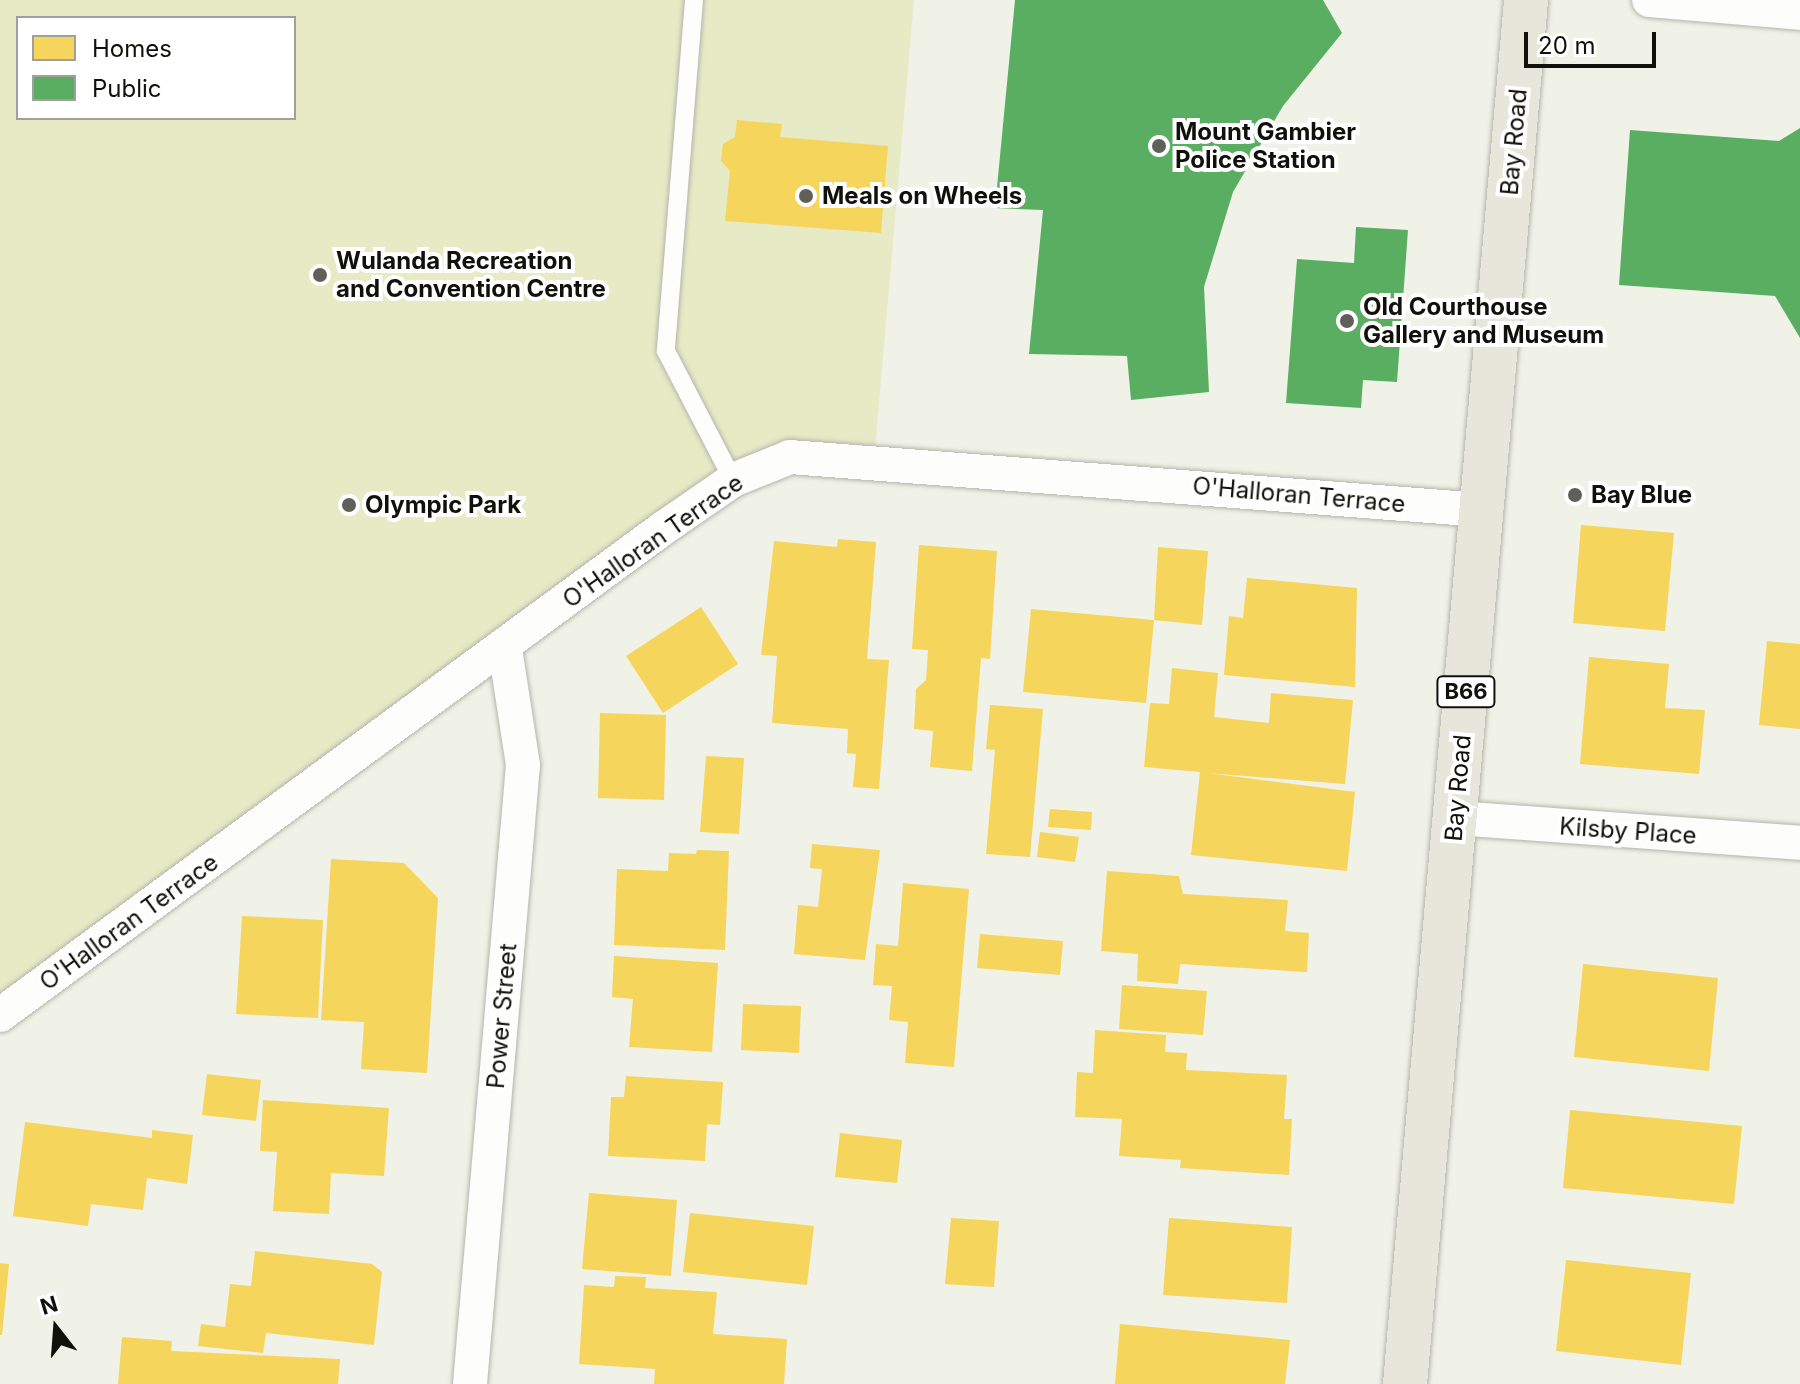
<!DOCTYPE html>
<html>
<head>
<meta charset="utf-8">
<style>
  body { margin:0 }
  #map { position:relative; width:1800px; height:1384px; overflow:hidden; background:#f0f2e7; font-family:Inter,sans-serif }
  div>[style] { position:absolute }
  .green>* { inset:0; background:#e6eac5 }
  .homes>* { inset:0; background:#f6d55c }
  .public>* { inset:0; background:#5aae61 }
  .roads { filter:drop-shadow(0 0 2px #b4b5ad) drop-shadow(0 0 2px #b4b5ad) }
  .lane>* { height:18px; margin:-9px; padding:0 9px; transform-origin:9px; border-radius:9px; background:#fdfdfb }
  .street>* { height:34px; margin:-17px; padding:0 17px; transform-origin:17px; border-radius:17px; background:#fdfdfb }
  .primary>* { height:44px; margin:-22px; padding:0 22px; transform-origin:22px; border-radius:22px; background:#e6e6da }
  .dots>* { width:22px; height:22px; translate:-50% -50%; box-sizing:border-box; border:4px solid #fff; border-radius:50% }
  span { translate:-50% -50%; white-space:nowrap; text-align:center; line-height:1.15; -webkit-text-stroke:8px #fff; paint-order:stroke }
  .shield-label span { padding:2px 6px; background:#fff; border:2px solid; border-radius:6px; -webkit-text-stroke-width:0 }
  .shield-label { font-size:22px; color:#11110b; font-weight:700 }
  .poi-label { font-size:24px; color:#11110b; font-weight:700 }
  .left { translate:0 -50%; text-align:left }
  .street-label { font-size:24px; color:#11110b }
  .legend { position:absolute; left:16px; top:16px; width:280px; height:104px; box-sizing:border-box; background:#fff; border:2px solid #a0a09d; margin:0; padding:10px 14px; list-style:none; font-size:24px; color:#11110b }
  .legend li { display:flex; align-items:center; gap:16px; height:40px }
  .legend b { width:40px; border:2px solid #a0a09d }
  .north { position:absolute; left:16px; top:1288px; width:80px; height:80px; -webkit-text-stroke:6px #fff; paint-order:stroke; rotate:343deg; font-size:22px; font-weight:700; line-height:32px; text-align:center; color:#11110b }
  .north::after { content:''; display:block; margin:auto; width:28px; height:36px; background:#11110b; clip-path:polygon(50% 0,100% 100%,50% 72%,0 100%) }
  .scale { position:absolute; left:1524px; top:32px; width:132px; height:36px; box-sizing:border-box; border:4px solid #11110b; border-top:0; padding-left:10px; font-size:24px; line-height:28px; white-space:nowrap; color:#11110b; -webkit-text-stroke:6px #fff; paint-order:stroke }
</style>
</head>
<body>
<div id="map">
  <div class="green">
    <div style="clip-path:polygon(evenodd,0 0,914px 0,874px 461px,790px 457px,0 1015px,0 0,18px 18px,294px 18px,294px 118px,18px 118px,18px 18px)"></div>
  </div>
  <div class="homes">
    <div style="clip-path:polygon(737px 120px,782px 124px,780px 137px,888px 146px,881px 233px,725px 221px,730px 171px,721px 161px,723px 144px,735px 137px)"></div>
    <div style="clip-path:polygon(1581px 525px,1674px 533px,1665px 631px,1573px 623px)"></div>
    <div style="clip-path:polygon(838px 539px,876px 542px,867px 659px,889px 660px,879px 789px,853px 787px,856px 754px,847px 753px,848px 729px,772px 723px,777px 656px,761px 655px,774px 541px,837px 547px)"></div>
    <div style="clip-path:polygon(919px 545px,997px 551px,990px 659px,981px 658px,972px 771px,930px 767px,933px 731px,914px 729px,916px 689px,926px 680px,928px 650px,912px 649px)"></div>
    <div style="clip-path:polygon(1158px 547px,1208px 551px,1202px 625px,1154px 620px)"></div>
    <div style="clip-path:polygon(1247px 578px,1357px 588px,1355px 687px,1224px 675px,1229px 616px,1243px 618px)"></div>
    <div style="clip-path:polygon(701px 607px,738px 664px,663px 713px,626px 656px)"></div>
    <div style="clip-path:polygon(1031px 609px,1154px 620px,1146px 703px,1023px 692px)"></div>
    <div style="clip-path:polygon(1767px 641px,1800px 644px,1800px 729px,1759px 725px)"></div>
    <div style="clip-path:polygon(1589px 657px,1669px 664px,1665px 708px,1705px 710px,1699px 774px,1580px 764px)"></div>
    <div style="clip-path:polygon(1172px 668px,1218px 673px,1214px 717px,1269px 723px,1271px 693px,1353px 700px,1345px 784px,1207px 773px,1355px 792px,1347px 871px,1191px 855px,1200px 772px,1144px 767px,1150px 703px,1169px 704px)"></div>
    <div style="clip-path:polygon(990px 705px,1043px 709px,1030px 857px,986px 854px,995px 750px,986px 749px)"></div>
    <div style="clip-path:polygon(600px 713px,666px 715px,664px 800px,598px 798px)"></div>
    <div style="clip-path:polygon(706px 756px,744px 758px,739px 834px,700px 832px)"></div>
    <div style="clip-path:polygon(1050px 809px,1092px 812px,1091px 830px,1048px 827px)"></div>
    <div style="clip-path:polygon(1040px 832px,1079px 837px,1075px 862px,1037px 857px)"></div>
    <div style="clip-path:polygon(812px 844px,880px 850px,865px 960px,794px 954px,798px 905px,818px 907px,822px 869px,810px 868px)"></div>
    <div style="clip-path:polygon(697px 850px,729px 851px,725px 950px,614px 945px,617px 869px,668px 871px,669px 853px,696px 854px)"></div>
    <div style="clip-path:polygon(331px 859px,404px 863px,438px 898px,427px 1073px,361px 1069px,364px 1022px,321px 1020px)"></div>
    <div style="clip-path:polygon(1107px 871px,1179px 876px,1183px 894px,1288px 900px,1285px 931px,1309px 933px,1307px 972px,1180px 964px,1178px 984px,1137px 981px,1138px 954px,1101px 951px)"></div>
    <div style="clip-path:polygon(903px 883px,969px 889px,954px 1067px,905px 1063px,908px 1022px,889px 1020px,892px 986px,873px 985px,876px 944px,898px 946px)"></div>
    <div style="clip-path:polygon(242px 916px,323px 920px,318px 1018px,236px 1014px)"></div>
    <div style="clip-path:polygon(980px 934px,1063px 941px,1060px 975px,977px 968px)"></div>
    <div style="clip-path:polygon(614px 956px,718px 963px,712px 1052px,629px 1047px,633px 999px,612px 997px)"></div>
    <div style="clip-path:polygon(1583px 964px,1718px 978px,1709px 1071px,1574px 1057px)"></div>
    <div style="clip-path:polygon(1122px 985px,1207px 991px,1203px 1035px,1119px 1029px)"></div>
    <div style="clip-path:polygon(743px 1004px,801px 1006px,799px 1053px,741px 1050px)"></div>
    <div style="clip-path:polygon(1095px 1030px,1166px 1035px,1165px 1052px,1187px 1053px,1186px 1070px,1287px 1075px,1284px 1119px,1292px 1119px,1289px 1175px,1180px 1168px,1181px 1160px,1119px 1156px,1122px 1119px,1075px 1117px,1077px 1072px,1093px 1073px)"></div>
    <div style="clip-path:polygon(207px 1074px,261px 1080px,256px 1121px,202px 1115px)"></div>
    <div style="clip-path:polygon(626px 1076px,723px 1082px,720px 1125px,707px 1124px,705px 1161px,608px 1156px,611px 1097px,624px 1097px)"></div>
    <div style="clip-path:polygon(263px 1100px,389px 1108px,384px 1176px,331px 1173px,329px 1214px,273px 1211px,277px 1152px,260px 1151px)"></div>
    <div style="clip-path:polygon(1570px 1110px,1742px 1126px,1734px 1204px,1563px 1188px)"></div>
    <div style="clip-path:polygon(25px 1122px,152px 1138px,152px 1130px,193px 1135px,187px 1184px,147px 1178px,143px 1210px,91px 1204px,88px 1226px,13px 1216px)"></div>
    <div style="clip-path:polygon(840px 1133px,902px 1140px,897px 1183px,835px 1177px)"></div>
    <div style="clip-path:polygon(589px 1193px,677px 1200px,671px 1276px,582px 1269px)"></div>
    <div style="clip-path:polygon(690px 1213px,814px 1226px,807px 1285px,683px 1272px)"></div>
    <div style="clip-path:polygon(951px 1218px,999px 1221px,994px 1287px,945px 1284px)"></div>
    <div style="clip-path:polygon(1169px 1218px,1292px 1227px,1287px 1303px,1163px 1295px)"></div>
    <div style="clip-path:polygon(255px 1251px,372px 1264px,382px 1272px,374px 1345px,266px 1333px,263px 1353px,198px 1346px,201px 1324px,225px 1327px,230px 1284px,251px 1286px)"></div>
    <div style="clip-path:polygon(1566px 1260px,1691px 1273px,1681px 1365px,1556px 1351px)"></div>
    <div style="clip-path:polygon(0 1263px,9px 1264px,2px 1335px,0 1335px)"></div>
    <div style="clip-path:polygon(615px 1276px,646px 1277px,645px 1288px,717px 1292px,713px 1334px,787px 1339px,784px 1384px,654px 1384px,655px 1369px,579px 1364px,584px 1285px,614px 1287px)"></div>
    <div style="clip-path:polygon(1120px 1324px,1290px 1340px,1285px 1384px,1115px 1384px)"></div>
    <div style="clip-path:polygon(122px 1337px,172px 1341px,171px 1351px,340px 1359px,338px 1384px,118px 1384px)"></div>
  </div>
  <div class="public">
    <div style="clip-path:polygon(1015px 0,1323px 0,1342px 33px,1283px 106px,1233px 192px,1204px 287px,1209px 392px,1131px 400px,1127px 356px,1029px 354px,1043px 210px,995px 208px)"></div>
    <div style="clip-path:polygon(1800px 128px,1800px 338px,1775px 296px,1619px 285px,1630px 130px,1779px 141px)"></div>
    <div style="clip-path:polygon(1356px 227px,1408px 230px,1397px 382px,1363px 380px,1361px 408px,1286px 403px,1297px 259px,1354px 263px)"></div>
  </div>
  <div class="roads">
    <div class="lane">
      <div style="left:694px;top:0;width:352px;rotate:94.6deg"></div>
      <div style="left:666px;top:351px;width:145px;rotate:62.6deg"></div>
    </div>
    <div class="street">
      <div style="left:1649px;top:0;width:152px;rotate:4.9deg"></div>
      <div style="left:1455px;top:818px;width:346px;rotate:4.1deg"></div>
      <div style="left:0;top:1015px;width:821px;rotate:-36.28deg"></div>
      <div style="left:662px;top:529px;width:86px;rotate:-34.6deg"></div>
      <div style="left:733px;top:480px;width:61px;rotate:-22deg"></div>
      <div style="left:790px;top:457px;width:694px;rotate:4.38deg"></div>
      <div style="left:470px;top:1384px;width:621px;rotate:-85.11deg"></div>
      <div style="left:523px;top:765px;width:117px;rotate:-98.8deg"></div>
    </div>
    <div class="primary">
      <div style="left:1405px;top:1384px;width:1389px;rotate:-85deg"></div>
    </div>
  </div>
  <div class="dots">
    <div style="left:1159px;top:146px;background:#5f6058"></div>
    <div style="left:806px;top:196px;background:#5f6058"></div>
    <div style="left:320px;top:275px;background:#5f6058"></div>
    <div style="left:1347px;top:321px;background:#5f6058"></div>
    <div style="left:1575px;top:495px;background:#5f6058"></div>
    <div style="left:349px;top:505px;background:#5f6058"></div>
  </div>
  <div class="shield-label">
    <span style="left:1466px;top:692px">B66</span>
  </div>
  <div class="poi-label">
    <span class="left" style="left:1175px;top:146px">Mount Gambier<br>Police Station</span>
    <span class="left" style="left:822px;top:196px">Meals on Wheels</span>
    <span class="left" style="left:336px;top:275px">Wulanda Recreation<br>and Convention Centre</span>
    <span class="left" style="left:1363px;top:321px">Old Courthouse<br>Gallery and Museum</span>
    <span class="left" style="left:1591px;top:495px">Bay Blue</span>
    <span class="left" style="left:365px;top:505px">Olympic Park</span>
  </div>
  <div class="street-label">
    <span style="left:1514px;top:142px;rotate:-85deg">Bay Road</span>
    <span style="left:1299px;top:495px;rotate:5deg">O'Halloran Terrace</span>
    <span style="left:653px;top:541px;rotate:-35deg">O'Halloran Terrace</span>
    <span style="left:1458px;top:788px;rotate:-85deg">Bay Road</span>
    <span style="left:1628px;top:831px;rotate:4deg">Kilsby Place</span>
    <span style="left:129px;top:922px;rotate:-36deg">O'Halloran Terrace</span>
    <span style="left:502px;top:1016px;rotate:-85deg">Power Street</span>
  </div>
  <ul class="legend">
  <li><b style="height:22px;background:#f6d55c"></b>Homes</li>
  <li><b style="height:22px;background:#5aae61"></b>Public</li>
  </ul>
  <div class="north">N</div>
  <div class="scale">20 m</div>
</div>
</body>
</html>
